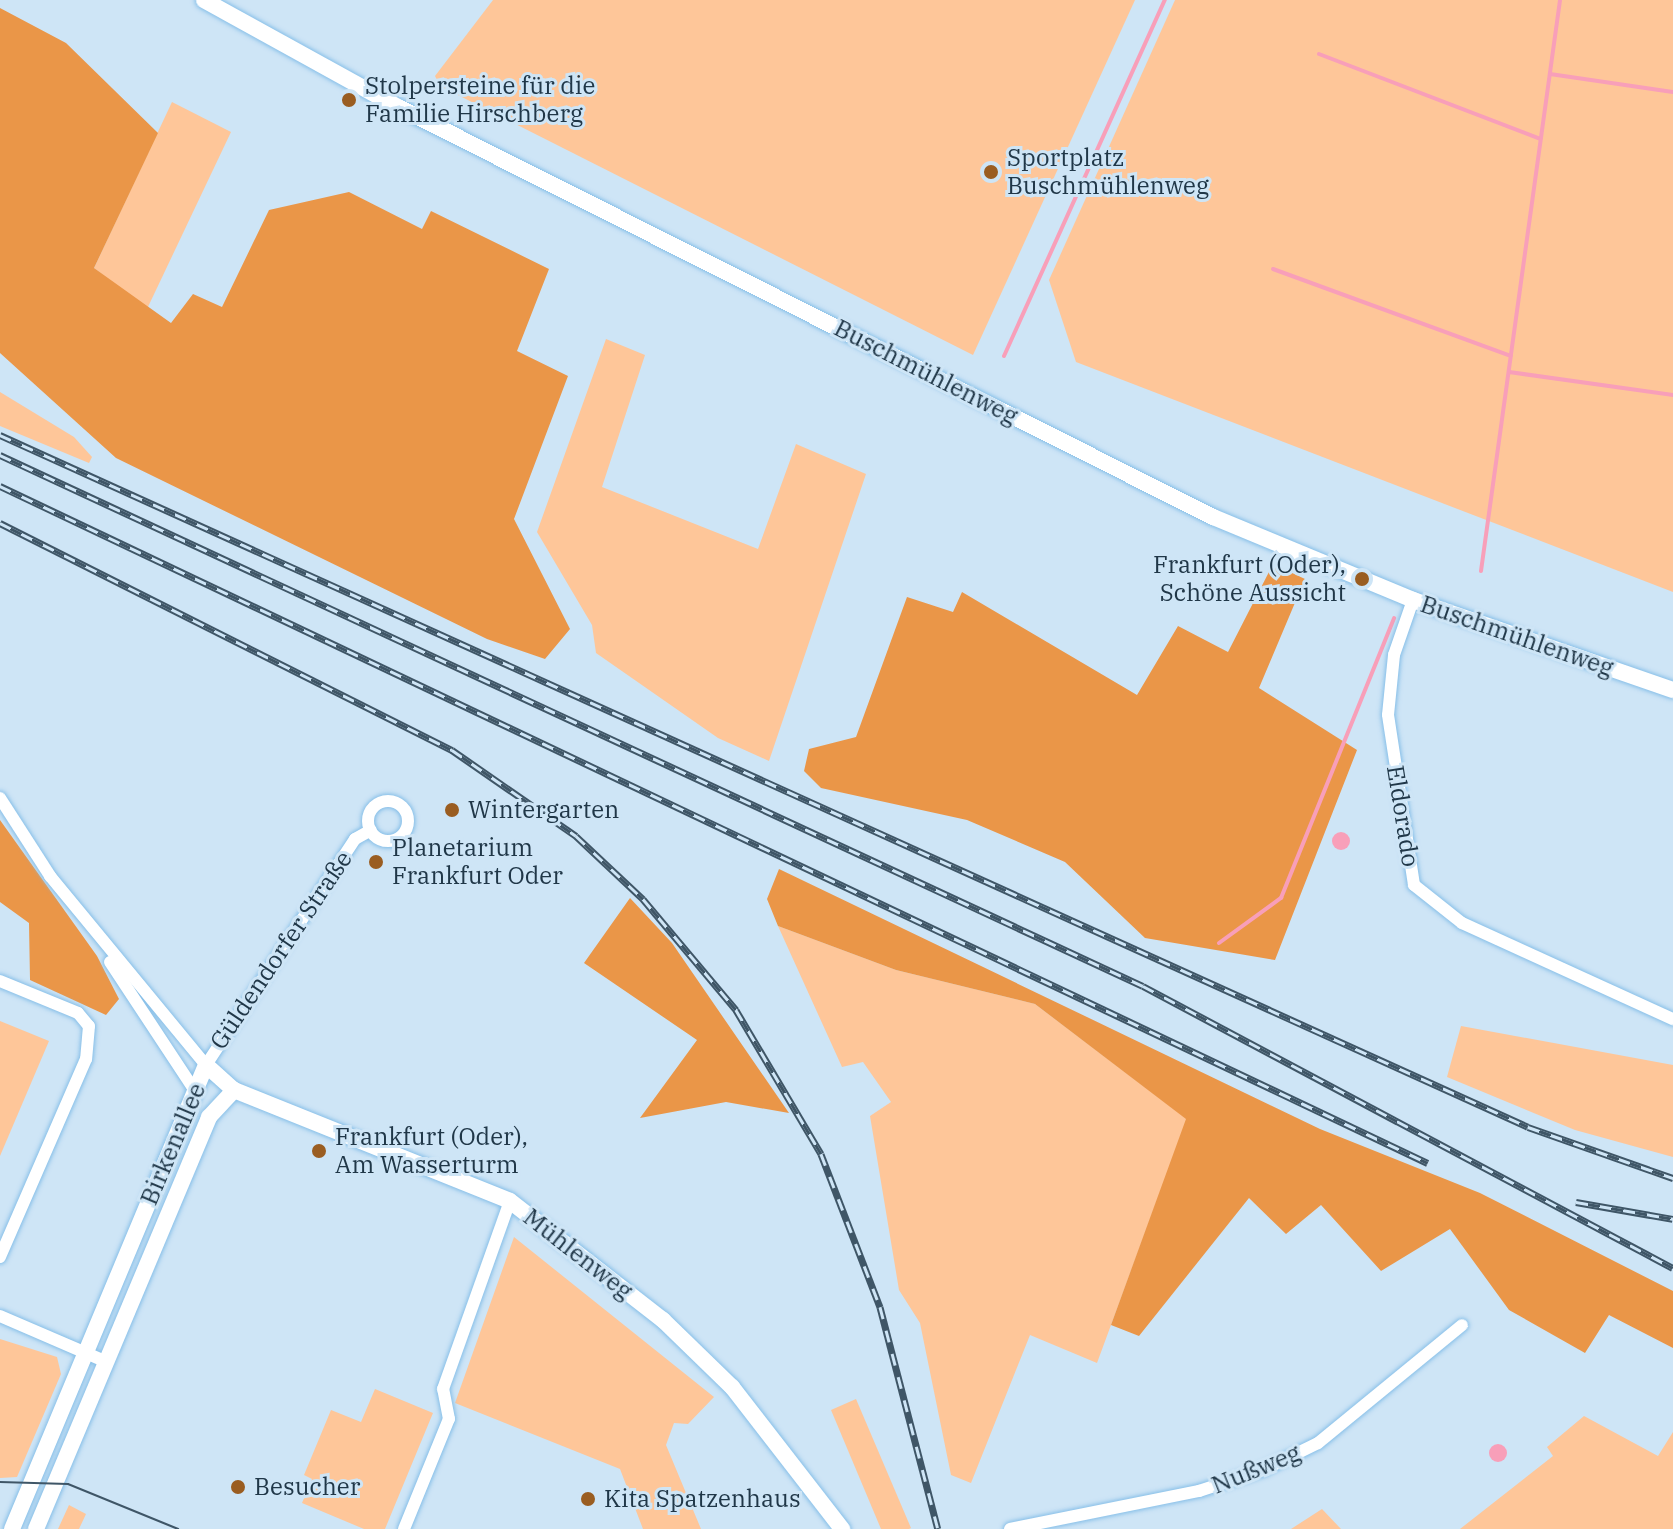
<!DOCTYPE html>
<html>
<head>
<meta charset="utf-8">
<style>
  body { margin:0 }
  #map { position:relative; width:1673px; height:1529px; overflow:hidden; background:#cee5f6; font-family:"IBM Plex Serif",serif }
  div>[style] { position:absolute }
  .green>* { inset:0; background:#fec699 }
  .forest>* { inset:0; background:#ea9648 }
  .water>* { inset:0; background:#f89fb9 }
  .round { border-radius:50% }
  .stream>* { height:4px; margin:-2px; padding:0 2px; transform-origin:2px; border-radius:2px; background:#f89fb9 }
  .roads { filter:drop-shadow(0 0 2px #87bfe8) drop-shadow(0 0 2px #87bfe8) }
  .minor>* { height:12px; margin:-6px; padding:0 6px; transform-origin:6px; border-radius:6px; background:#fff }
  .minor>.ring { margin:-6px; padding:0; box-sizing:content-box; background:none; border:12px solid #fff; border-radius:50% }
  .tertiary>* { height:16px; margin:-8px; padding:0 8px; transform-origin:8px; border-radius:8px; background:#fff }
  .tram>* { height:2px; margin:-1px; padding:0 1px; transform-origin:1px; border-radius:1px; background:#3f5667 }
  .rail>* { height:7px; margin-top:-3.5px; transform-origin:0; background:repeating-linear-gradient(90deg,#cee5f6 0 12px,#3f5667 0 24px); box-sizing:border-box; border-block:2px solid #3f5667 }
  .dots>* { width:22px; height:22px; translate:-50% -50%; box-sizing:border-box; border:4px solid #cee5f6; border-radius:50% }
  span { translate:-50% -50%; white-space:nowrap; text-align:center; line-height:1.15; -webkit-text-stroke:6px #cee5f6; paint-order:stroke }
  .poi-label { font-size:24px; color:#203748 }
  .left { translate:0 -50%; text-align:left }
  .right { translate:-100% -50%; text-align:right }
  .street-label { font-size:24px; color:#203748 }
</style>
</head>
<body>
<div id="map">
  <div class="green">
    <div style="clip-path:polygon(493px 0,1135px 0,973px 355px,440px 86px,435px 76px)"></div>
    <div style="clip-path:polygon(1175px 0,1673px 0,1673px 592px,1076px 362px,1049px 280px)"></div>
    <div style="clip-path:polygon(172px 102px,231px 132px,147px 309px,94px 268px)"></div>
    <div style="clip-path:polygon(606px 339px,645px 355px,602px 487px,758px 549px,796px 444px,866px 474px,769px 761px,718px 738px,596px 653px,592px 625px,537px 532px)"></div>
    <div style="clip-path:polygon(0 392px,74px 437px,92px 457px,89px 463px,0 426px)"></div>
    <div style="clip-path:polygon(778px 926px,896px 970px,1035px 1004px,1187px 1119px,1097px 1363px,1030px 1335px,971px 1483px,951px 1475px,920px 1323px,899px 1290px,870px 1116px,891px 1102px,863px 1062px,842px 1067px)"></div>
    <div style="clip-path:polygon(0 1021px,49px 1041px,0 1156px)"></div>
    <div style="clip-path:polygon(1461px 1026px,1673px 1065px,1673px 1157px,1575px 1130px,1447px 1077px)"></div>
    <div style="clip-path:polygon(514px 1237px,714px 1397px,688px 1424px,674px 1423px,666px 1445px,701px 1529px,643px 1529px,620px 1469px,455px 1403px)"></div>
    <div style="clip-path:polygon(0 1339px,57px 1357px,61px 1374px,17px 1477px,0 1478px)"></div>
    <div style="clip-path:polygon(375px 1389px,433px 1413px,385px 1529px,364px 1529px,302px 1503px,312px 1479px,304px 1475px,331px 1410px,361px 1422px)"></div>
    <div style="clip-path:polygon(856px 1399px,911px 1528px,909px 1529px,881px 1529px,831px 1410px)"></div>
    <div style="clip-path:polygon(1584px 1416px,1658px 1456px,1673px 1432px,1673px 1529px,1460px 1529px,1553px 1456px,1547px 1447px)"></div>
    <div style="clip-path:polygon(69px 1505px,86px 1514px,79px 1529px,58px 1529px)"></div>
    <div style="clip-path:polygon(1322px 1509px,1341px 1529px,1291px 1529px)"></div>
  </div>
  <div class="forest">
    <div style="clip-path:polygon(0 8px,66px 43px,158px 133px,94px 268px,171px 323px,193px 294px,222px 307px,269px 210px,349px 192px,422px 229px,431px 211px,549px 269px,517px 351px,568px 376px,514px 519px,570px 629px,545px 659px,487px 639px,116px 458px,0 353px)"></div>
    <div style="clip-path:polygon(1273px 564px,1305px 579px,1259px 688px,1357px 750px,1275px 960px,1145px 938px,1065px 862px,967px 820px,821px 788px,804px 771px,809px 749px,856px 737px,907px 597px,953px 612px,962px 592px,1137px 695px,1178px 626px,1228px 652px)"></div>
    <div style="clip-path:polygon(0 820px,97px 956px,119px 999px,106px 1015px,30px 980px,29px 923px,0 902px)"></div>
    <div style="clip-path:polygon(779px 869px,1320px 1129px,1480px 1193px,1673px 1291px,1673px 1348px,1609px 1315px,1585px 1353px,1509px 1310px,1450px 1229px,1381px 1271px,1321px 1205px,1286px 1234px,1249px 1198px,1139px 1336px,1111px 1325px,1186px 1119px,1035px 1004px,896px 970px,778px 926px,767px 899px)"></div>
    <div style="clip-path:polygon(630px 898px,672px 943px,789px 1113px,726px 1102px,640px 1118px,697px 1040px,584px 963px)"></div>
  </div>
  <div class="water">
    <div class="round" style="left:1332px;top:832px;width:18px;height:18px"></div>
    <div class="round" style="left:1489px;top:1444px;width:18px;height:18px"></div>
  </div>
  <div class="stream">
    <div style="left:1319px;top:54px;width:237px;rotate:21deg"></div>
    <div style="left:1550px;top:74px;width:124px;rotate:8.3deg"></div>
    <div style="left:1273px;top:269px;width:253px;rotate:20.1deg"></div>
    <div style="left:1004px;top:356px;width:391px;rotate:-65.7deg"></div>
    <div style="left:1509px;top:372px;width:166px;rotate:8deg"></div>
    <div style="left:1481px;top:571px;width:576px;rotate:-82.12deg"></div>
    <div style="left:1219px;top:943px;width:77px;rotate:-36deg"></div>
    <div style="left:1281px;top:898px;width:302px;rotate:-68deg"></div>
  </div>
  <div class="roads">
    <div class="minor">
      <div style="left:1413px;top:600px;width:58px;rotate:109.1deg"></div>
      <div style="left:1394px;top:655px;width:60px;rotate:95.7deg"></div>
      <div style="left:1388px;top:715px;width:172px;rotate:81.3deg"></div>
      <div style="left:1414px;top:885px;width:61px;rotate:38.4deg"></div>
      <div style="left:1462px;top:923px;width:232px;rotate:24.5deg"></div>
      <div style="left:0;top:798px;width:93px;rotate:57.3deg"></div>
      <div style="left:50px;top:876px;width:245px;rotate:50.5deg"></div>
      <div style="left:206px;top:1065px;width:271px;rotate:-56.6deg"></div>
      <div style="left:355px;top:839px;width:18px;rotate:-29deg"></div>
      <div class="ring" style="left:368px;top:801px;width:28px;height:28px"></div>
      <div style="left:110px;top:962px;width:154px;rotate:56.6deg"></div>
      <div style="left:0;top:981px;width:84px;rotate:22.3deg"></div>
      <div style="left:78px;top:1013px;width:17px;rotate:50deg"></div>
      <div style="left:89px;top:1026px;width:33px;rotate:95deg"></div>
      <div style="left:86px;top:1059px;width:216px;rotate:113.5deg"></div>
      <div style="left:0;top:1316px;width:116px;rotate:23.3deg"></div>
      <div style="left:404px;top:1529px;width:119px;rotate:-67.8deg"></div>
      <div style="left:449px;top:1419px;width:31px;rotate:-101deg"></div>
      <div style="left:443px;top:1389px;width:200px;rotate:-70.4deg"></div>
      <div style="left:1010px;top:1529px;width:193px;rotate:-11.4deg"></div>
      <div style="left:1199px;top:1491px;width:67px;rotate:-18.2deg"></div>
      <div style="left:1263px;top:1470px;width:61px;rotate:-26.1deg"></div>
      <div style="left:1318px;top:1443px;width:186px;rotate:-39.3deg"></div>
    </div>
    <div class="tertiary">
      <div style="left:204px;top:0;width:224px;rotate:28.9deg"></div>
      <div style="left:400px;top:108px;width:910px;rotate:26.71deg"></div>
      <div style="left:1213px;top:517px;width:217px;rotate:22.5deg"></div>
      <div style="left:1413px;top:600px;width:275px;rotate:19.1deg"></div>
      <div style="left:12px;top:1529px;width:503px;rotate:-67.31deg"></div>
      <div style="left:206px;top:1065px;width:38px;rotate:42deg"></div>
      <div style="left:234px;top:1090px;width:297px;rotate:21.9deg"></div>
      <div style="left:510px;top:1201px;width:194px;rotate:37.9deg"></div>
      <div style="left:663px;top:1320px;width:96px;rotate:44.2deg"></div>
      <div style="left:732px;top:1387px;width:180px;rotate:52.2deg"></div>
      <div style="left:36px;top:1529px;width:447px;rotate:-67.2deg"></div>
      <div style="left:209px;top:1117px;width:37px;rotate:-47deg"></div>
    </div>
  </div>
  <div class="tram">
    <div style="left:0;top:1482px;width:68px;rotate:1.7deg"></div>
    <div style="left:68px;top:1484px;width:119px;rotate:22.2deg"></div>
  </div>
  <div class="rail">
    <div style="left:0;top:435px;width:1677px;rotate:24.36deg"></div>
    <div style="left:1528px;top:1127px;width:154px;rotate:19.4deg"></div>
    <div style="left:0;top:455px;width:1260px;rotate:24.92deg"></div>
    <div style="left:1143px;top:986px;width:600px;rotate:28.02deg"></div>
    <div style="left:0;top:486px;width:1580px;rotate:25.37deg"></div>
    <div style="left:0;top:523px;width:506px;rotate:26.67deg"></div>
    <div style="left:452px;top:750px;width:151px;rotate:34.7deg"></div>
    <div style="left:576px;top:836px;width:92px;rotate:43.2deg"></div>
    <div style="left:643px;top:899px;width:145px;rotate:50deg"></div>
    <div style="left:736px;top:1010px;width:167px;rotate:59.4deg"></div>
    <div style="left:821px;top:1154px;width:164px;rotate:68.9deg"></div>
    <div style="left:880px;top:1307px;width:229px;rotate:75.4deg"></div>
    <div style="left:1576px;top:1202px;width:98px;rotate:9.9deg"></div>
  </div>
  <div class="dots">
    <div style="left:349px;top:100px;background:#9a5d21"></div>
    <div style="left:991px;top:172px;background:#9a5d21"></div>
    <div style="left:1362px;top:579px;background:#9a5d21"></div>
    <div style="left:452px;top:810px;background:#9a5d21"></div>
    <div style="left:376px;top:862px;background:#9a5d21"></div>
    <div style="left:319px;top:1151px;background:#9a5d21"></div>
    <div style="left:238px;top:1487px;background:#9a5d21"></div>
    <div style="left:588px;top:1499px;background:#9a5d21"></div>
  </div>
  <div class="poi-label">
    <span class="left" style="left:365px;top:100px">Stolpersteine für die<br>Familie Hirschberg</span>
    <span class="left" style="left:1007px;top:172px">Sportplatz<br>Buschmühlenweg</span>
    <span class="right" style="left:1346px;top:579px">Frankfurt (Oder),<br>Schöne Aussicht</span>
    <span class="left" style="left:468px;top:810px">Wintergarten</span>
    <span class="left" style="left:392px;top:862px">Planetarium<br>Frankfurt Oder</span>
    <span class="left" style="left:335px;top:1151px">Frankfurt (Oder),<br>Am Wasserturm</span>
    <span class="left" style="left:254px;top:1487px">Besucher</span>
    <span class="left" style="left:604px;top:1499px">Kita Spatzenhaus</span>
  </div>
  <div class="street-label">
    <span style="left:926px;top:372px;rotate:27deg">Buschmühlenweg</span>
    <span style="left:1517px;top:636px;rotate:19deg">Buschmühlenweg</span>
    <span style="left:1403px;top:816px;rotate:81deg">Eldorado</span>
    <span style="left:281px;top:950px;rotate:-56deg">Güldendorfer Straße</span>
    <span style="left:173px;top:1144px;rotate:-67deg">Birkenallee</span>
    <span style="left:578px;top:1254px;rotate:38deg">Mühlenweg</span>
    <span style="left:1256px;top:1469px;rotate:-22deg">Nußweg</span>
  </div>
</div>
</body>
</html>
